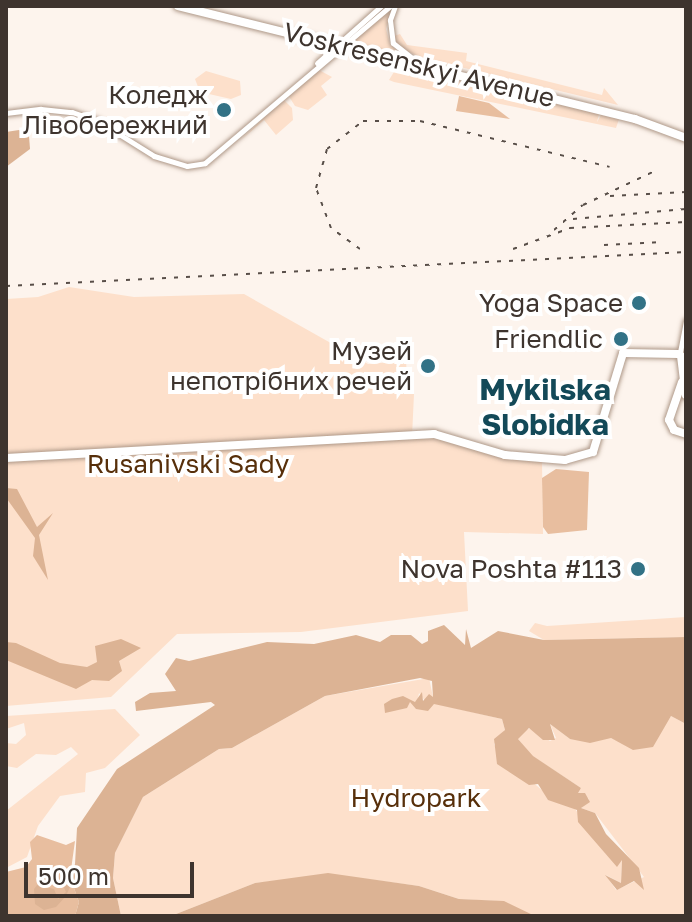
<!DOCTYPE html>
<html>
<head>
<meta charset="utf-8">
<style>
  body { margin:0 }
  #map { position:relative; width:692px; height:922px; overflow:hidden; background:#fdf4ed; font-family:"Golos Text",sans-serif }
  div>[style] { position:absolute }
  .green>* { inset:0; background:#fde0cb }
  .forest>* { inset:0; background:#e8be9f }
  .water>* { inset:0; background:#dcb394 }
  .roads { filter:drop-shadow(0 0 2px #ae9888) drop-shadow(0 0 2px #ae9888) }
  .minor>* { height:5px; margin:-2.5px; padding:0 2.5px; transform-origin:2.5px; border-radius:2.5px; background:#fff }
  .major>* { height:8px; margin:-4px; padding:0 4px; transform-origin:4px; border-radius:4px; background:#fff }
  .rail>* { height:2px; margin-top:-1px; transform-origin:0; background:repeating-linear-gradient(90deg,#584e48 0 4px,transparent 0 12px) }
  .dots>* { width:22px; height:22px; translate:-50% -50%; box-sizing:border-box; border:4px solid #fff; border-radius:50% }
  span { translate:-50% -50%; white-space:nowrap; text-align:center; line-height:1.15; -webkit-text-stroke:8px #fff; paint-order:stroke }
  .street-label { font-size:26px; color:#3e342e }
  .poi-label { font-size:26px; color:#3e342e }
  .right { translate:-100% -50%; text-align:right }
  .park-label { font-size:26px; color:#572f0a }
  .quarter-label { font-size:30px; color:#134958; font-weight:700 }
  .frame { position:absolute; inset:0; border:8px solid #3e342e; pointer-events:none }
  .scale { position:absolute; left:24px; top:862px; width:170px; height:36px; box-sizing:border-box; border:4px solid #3e342e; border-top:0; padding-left:10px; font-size:24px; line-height:28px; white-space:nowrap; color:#3e342e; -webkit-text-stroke:6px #fff; paint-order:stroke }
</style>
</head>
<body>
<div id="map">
  <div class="green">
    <div style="clip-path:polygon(393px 6px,386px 29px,390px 44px,403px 57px,352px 41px)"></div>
    <div style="clip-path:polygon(400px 34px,407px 45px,467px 53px,466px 61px,602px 95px,604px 88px,618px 105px,419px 57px,398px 46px,394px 36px)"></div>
    <div style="clip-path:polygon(379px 62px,599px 114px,597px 122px,601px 115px,619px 119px,616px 128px,394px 82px,389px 80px,397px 67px)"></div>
    <div style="clip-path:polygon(319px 70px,332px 77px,321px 86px,327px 95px,308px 110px,295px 106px,288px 95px)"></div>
    <div style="clip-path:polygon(206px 71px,240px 81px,241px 95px,231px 99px,200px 92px,195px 79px)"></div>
    <div style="clip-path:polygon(283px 99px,292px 108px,293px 120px,276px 135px,264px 120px,241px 140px)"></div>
    <div style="clip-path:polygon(69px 287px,134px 297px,244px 294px,368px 364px,406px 361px,408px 391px,414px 394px,412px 437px,437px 436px,542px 461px,543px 534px,464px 532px,468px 611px,301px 632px,177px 634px,111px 697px,6px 706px,6px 299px,38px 297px)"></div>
    <div style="clip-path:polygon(686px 617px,686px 637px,544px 640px,529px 631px,535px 623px,547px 626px)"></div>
    <div style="clip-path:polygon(429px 678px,433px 697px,425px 701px,419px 693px,416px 709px,433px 703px,502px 719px,505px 730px,494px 744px,498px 753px,549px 796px,571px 803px,606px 854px,622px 859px,621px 883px,606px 875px,616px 890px,644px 877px,595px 813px,581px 808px,589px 799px,577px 793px,581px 788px,532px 756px,518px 739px,519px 733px,531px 728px,550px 741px,556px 738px,550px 724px,570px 739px,611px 738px,634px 748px,655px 739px,671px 716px,686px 724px,686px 916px,535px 916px,496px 901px,459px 899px,419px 886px,336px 875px,255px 883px,171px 916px,121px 916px,113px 878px,115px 853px,143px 797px,219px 749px,232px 748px,325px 696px)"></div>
    <div style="clip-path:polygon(115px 709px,140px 735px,105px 768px,86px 773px,85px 792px,60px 796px,38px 826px,27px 857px,6px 868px,6px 811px,78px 754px,71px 747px,56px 755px,36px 754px,17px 768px,6px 766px,6px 743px,16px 744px,26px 735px,24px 723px,6px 729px,6px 716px)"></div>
  </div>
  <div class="forest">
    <div style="clip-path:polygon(459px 96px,489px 103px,510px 119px,456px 111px)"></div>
    <div style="clip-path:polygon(556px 469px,589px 472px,587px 530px,548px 534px,543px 527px,542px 478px)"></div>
    <div style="clip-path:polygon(37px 835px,66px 845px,75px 841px,70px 877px,79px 902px,75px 916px,6px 916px,6px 872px,26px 867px,32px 859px,30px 842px)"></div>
  </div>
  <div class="water">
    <div style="clip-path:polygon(19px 130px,29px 136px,30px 149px,6px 167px,6px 132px)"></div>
    <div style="clip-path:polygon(6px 488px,17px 489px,37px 527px,53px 513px,39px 535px,48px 580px,33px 556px,35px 538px,7px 499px)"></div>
    <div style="clip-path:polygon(444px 625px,465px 645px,466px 629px,471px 648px,498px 631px,544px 640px,686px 637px,686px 724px,671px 716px,653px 747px,633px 750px,611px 738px,590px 743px,570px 739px,550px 724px,555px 740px,543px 740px,529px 728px,518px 739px,533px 756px,581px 788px,578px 793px,585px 793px,590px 802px,581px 808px,595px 813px,606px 834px,639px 868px,644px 890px,634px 881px,617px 890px,605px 875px,621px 883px,622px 860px,617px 867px,578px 822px,577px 810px,548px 800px,538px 784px,529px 785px,497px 764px,494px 739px,505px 730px,502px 719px,434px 704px,428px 711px,416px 709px,410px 702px,407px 708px,385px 713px,384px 704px,392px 699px,403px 696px,415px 702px,422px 692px,423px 701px,429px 694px,433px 697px,432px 681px,420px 678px,325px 696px,232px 748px,219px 749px,143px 797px,115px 853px,113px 878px,121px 916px,75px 916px,79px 902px,70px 877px,64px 882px,70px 887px,66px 896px,56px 907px,44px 910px,35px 904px,34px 889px,50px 869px,64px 866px,45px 887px,54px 889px,58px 899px,66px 892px,61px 881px,71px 876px,75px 864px,77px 828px,117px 769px,215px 705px,211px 702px,136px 711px,135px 702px,150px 693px,176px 691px,165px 674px,176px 658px,189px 661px,267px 642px,314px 644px,356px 635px,380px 642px,391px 635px,411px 635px,422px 644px,428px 641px,428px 631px)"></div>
    <div style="clip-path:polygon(121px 639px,141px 648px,119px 661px,122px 671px,109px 681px,92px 680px,76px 689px,6px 660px,6px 642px,16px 643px,60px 663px,87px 667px,97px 662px,95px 646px)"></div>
    <div style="clip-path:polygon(328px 873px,419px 886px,459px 899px,504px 901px,535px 916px,171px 916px,255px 883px)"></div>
  </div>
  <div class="roads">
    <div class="minor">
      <div style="left:395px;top:6px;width:15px;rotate:110deg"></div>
      <div style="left:390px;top:20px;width:23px;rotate:83deg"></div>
      <div style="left:393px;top:43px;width:29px;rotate:38deg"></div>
      <div style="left:317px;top:63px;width:86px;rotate:-41.7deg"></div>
      <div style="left:6px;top:113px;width:35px;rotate:-7deg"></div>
      <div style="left:41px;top:109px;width:31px;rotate:6deg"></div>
      <div style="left:72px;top:112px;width:28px;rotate:19deg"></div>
      <div style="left:98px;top:121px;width:66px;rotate:32deg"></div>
      <div style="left:154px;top:156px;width:34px;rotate:17deg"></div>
      <div style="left:187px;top:166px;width:18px;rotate:-9deg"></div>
      <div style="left:205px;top:163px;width:243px;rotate:-40.3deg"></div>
      <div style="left:680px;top:352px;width:32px;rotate:-79deg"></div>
    </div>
    <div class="major">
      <div style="left:178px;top:6px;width:471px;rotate:13.9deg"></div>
      <div style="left:635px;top:119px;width:54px;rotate:20.4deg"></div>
      <div style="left:623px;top:353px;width:55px;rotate:1deg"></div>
      <div style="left:681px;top:356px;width:39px;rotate:83deg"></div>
      <div style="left:682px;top:382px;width:40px;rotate:108.9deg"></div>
      <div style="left:669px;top:420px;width:11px;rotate:63deg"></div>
      <div style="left:674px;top:430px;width:13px;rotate:18deg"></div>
      <div style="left:6px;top:458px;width:429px;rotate:-3.2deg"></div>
      <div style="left:434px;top:434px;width:74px;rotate:16.5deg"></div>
      <div style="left:505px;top:455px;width:60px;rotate:4.8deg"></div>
      <div style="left:565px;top:460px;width:29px;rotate:-16deg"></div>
      <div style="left:593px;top:452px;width:103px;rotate:-73.1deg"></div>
    </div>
  </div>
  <div class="rail">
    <div style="left:610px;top:196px;width:76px;rotate:-3deg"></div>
    <div style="left:573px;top:219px;width:113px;rotate:-5.1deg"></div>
    <div style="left:554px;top:230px;width:38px;rotate:-41deg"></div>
    <div style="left:583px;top:205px;width:82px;rotate:-25.3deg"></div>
    <div style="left:604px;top:245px;width:59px;rotate:-2.9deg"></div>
    <div style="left:360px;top:249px;width:36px;rotate:-144deg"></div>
    <div style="left:331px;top:228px;width:43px;rotate:-110.6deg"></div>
    <div style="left:316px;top:188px;width:41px;rotate:-74.2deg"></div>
    <div style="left:327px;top:149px;width:46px;rotate:-37.9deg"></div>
    <div style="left:363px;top:121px;width:57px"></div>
    <div style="left:420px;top:121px;width:195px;rotate:13.6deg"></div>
    <div style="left:513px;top:249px;width:61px;rotate:-20.2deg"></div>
    <div style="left:570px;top:228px;width:116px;rotate:-3deg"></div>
    <div style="left:6px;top:286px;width:681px;rotate:-2.86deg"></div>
  </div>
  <div class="dots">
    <div style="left:224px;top:110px;background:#327286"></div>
    <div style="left:639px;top:303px;background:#327286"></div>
    <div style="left:621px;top:339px;background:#327286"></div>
    <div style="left:428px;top:366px;background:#327286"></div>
    <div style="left:638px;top:569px;background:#327286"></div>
  </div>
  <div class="street-label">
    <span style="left:419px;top:65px;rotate:14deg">Voskresenskyi Avenue</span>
  </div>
  <div class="poi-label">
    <span class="right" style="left:208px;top:110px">Коледж<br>Лівобережний</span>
    <span class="right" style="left:623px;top:303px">Yoga Space</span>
    <span class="right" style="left:603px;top:339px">Friendlic</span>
    <span class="right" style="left:412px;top:366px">Музей<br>непотрібних речей</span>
    <span class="right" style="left:622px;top:569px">Nova Poshta #113</span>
  </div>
  <div class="park-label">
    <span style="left:188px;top:464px">Rusanivski Sady</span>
    <span style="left:416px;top:798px">Hydropark</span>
  </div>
  <div class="quarter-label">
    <span style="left:545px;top:406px">Mykilska<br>Slobidka</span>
  </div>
  <div class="frame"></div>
  <div class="scale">500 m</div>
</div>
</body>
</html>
